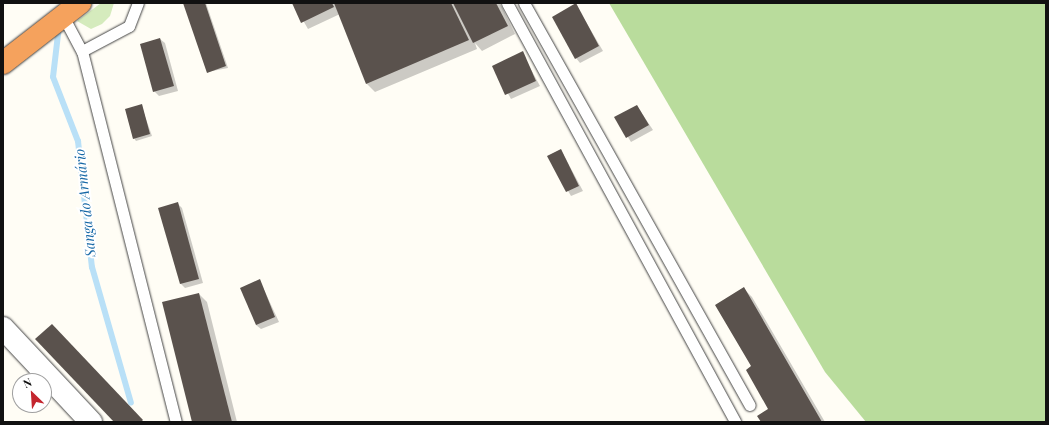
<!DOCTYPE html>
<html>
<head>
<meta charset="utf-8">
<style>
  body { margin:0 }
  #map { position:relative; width:1049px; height:425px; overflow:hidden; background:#fffdf5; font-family:"Playfair Display",serif }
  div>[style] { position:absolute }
  .green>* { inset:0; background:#d5ebbd }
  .forest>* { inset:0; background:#b9dc9c }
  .shadow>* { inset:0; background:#0003 }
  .stream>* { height:6px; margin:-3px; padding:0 3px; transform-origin:3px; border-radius:3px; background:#b9e0f7 }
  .building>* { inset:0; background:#5a524d }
  .roads { filter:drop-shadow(0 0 1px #444) drop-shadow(0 0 1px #444) }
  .lane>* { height:11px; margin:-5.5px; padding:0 5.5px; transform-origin:5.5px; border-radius:5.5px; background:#fff }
  .street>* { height:22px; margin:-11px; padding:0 11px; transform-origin:11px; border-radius:11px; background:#fff }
  .highway>* { height:22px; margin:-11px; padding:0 11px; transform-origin:11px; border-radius:11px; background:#f5a25d }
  span { translate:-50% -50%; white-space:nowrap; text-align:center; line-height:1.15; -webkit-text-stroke:4px #fff; paint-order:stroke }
  .water-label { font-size:14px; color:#1768a6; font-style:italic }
  .frame { position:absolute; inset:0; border:4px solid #111; pointer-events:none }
  .north { position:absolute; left:12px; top:373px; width:40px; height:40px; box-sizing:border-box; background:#fff; border:1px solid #a0a0a0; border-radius:50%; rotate:335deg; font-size:11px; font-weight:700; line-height:16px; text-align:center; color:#111 }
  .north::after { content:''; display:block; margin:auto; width:14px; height:18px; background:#c4262e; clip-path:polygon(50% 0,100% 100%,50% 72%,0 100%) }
</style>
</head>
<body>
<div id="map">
  <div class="green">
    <div style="clip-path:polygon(101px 3px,114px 3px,110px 16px,102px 24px,91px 29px,77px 21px)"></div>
  </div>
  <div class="forest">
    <div style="clip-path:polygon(609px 3px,1046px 3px,1046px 422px,866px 422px,825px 372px)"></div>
  </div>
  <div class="shadow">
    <div style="clip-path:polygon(184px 3px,206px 3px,228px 68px,207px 72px)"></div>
    <div style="clip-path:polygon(293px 3px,500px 3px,515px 34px,482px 51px,475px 43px,477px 49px,375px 92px,367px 84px,340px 14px,308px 29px)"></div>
    <div style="clip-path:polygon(576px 5px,603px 51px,580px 63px,576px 58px)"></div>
    <div style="clip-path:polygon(160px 39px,165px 43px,178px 91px,159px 96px,154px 91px,141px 44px)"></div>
    <div style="clip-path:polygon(522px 53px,540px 86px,511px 99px,493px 66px)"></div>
    <div style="clip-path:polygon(141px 105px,152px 136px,136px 141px,134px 138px)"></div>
    <div style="clip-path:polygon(637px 106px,653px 130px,631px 142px,616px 118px)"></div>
    <div style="clip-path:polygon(561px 150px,583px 191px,571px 196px,548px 157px)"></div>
    <div style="clip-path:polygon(177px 203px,182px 208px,203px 283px,185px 288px,181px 284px)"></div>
    <div style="clip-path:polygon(260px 281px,279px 322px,261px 329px,256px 325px)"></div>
    <div style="clip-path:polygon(744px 289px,752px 297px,825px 422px,762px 422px,770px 409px,752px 367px)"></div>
    <div style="clip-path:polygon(199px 294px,207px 302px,237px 422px,193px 422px)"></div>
  </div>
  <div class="stream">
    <div style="left:59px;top:26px;width:51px;rotate:96.7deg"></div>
    <div style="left:53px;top:77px;width:69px;rotate:68.7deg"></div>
    <div style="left:78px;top:141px;width:127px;rotate:83.7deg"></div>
    <div style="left:92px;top:267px;width:141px;rotate:74deg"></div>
  </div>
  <div class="building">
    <div style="clip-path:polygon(183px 3px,205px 3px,226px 66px,207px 73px)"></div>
    <div style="clip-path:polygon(292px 3px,332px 3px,334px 7px,301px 23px)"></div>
    <div style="clip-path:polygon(334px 3px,451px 3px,469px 40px,366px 84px)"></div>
    <div style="clip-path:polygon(453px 3px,496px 3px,508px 26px,473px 43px)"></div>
    <div style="clip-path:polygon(576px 3px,599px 46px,575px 59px,552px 17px)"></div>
    <div style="clip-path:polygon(160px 38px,174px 86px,153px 92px,140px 44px)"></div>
    <div style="clip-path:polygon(523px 51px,536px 81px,505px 95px,492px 66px)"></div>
    <div style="clip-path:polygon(142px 104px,150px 134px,133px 139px,125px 109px)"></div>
    <div style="clip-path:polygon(637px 105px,649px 125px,626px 138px,614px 117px)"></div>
    <div style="clip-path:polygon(561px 149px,579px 186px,566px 192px,547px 156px)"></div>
    <div style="clip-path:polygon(178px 202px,199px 279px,180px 284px,158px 208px)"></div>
    <div style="clip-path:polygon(260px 279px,275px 317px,256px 325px,240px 288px)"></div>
    <div style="clip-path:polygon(744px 287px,822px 422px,761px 422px,757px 416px,768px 409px,746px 370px,751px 366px,715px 305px)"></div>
    <div style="clip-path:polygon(199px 293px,232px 422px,192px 422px,162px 302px)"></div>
    <div style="clip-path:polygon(52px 324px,143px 420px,141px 422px,114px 422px,35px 339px)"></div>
  </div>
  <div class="roads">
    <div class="lane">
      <div style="left:507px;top:3px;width:477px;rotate:61.4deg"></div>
      <div style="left:524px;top:3px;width:461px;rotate:60.7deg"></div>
      <div style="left:63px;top:16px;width:40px;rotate:62deg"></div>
      <div style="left:82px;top:51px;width:53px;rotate:-28deg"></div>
      <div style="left:129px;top:26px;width:25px;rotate:-69deg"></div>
      <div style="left:82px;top:51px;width:383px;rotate:75.8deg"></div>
    </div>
    <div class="street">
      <div style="left:3px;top:328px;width:129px;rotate:46.9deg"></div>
    </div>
    <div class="highway">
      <div style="left:3px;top:63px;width:98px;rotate:-37.9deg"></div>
    </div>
  </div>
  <div class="water-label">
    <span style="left:85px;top:203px;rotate:-96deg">Sanga do Armário</span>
  </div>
  <div class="frame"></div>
  <div class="north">N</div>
</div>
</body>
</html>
